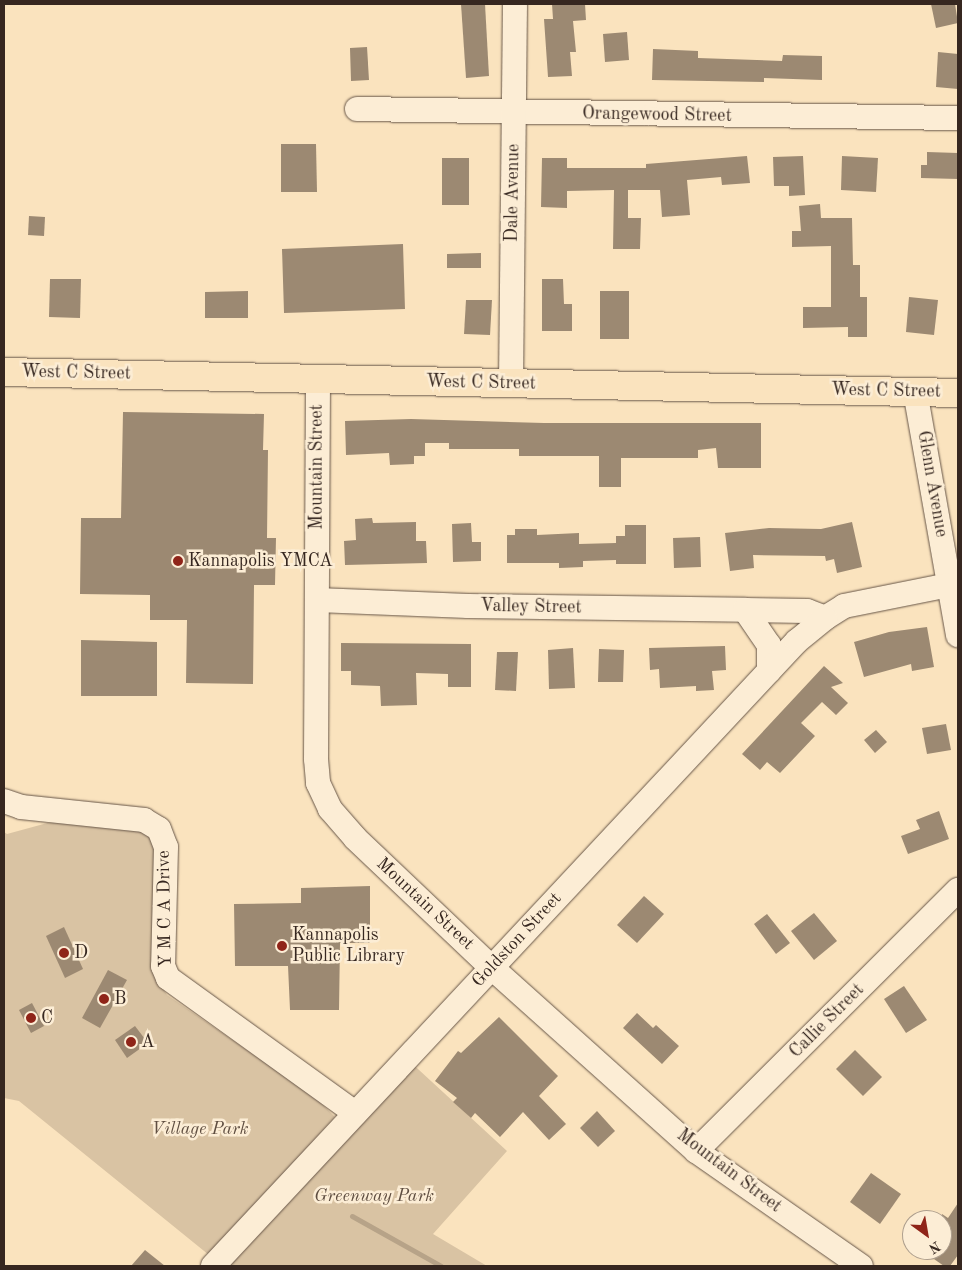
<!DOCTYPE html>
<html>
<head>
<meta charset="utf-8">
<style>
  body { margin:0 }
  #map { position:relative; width:962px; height:1270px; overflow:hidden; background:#fae3be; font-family:"Old Standard TT",serif }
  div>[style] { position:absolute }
  .green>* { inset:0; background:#d9c3a3 }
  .stream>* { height:5px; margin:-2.5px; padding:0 2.5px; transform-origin:2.5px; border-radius:2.5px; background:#b7a388 }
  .building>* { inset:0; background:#9c8972 }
  .roads { filter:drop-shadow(0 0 1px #675648) drop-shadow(0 0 1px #675648) }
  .minor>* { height:24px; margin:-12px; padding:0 12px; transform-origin:12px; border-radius:12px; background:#fcedd5 }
  .major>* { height:28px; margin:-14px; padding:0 14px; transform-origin:14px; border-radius:14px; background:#fae3be }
  .dots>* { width:14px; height:14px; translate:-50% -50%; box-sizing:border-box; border:2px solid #fcedd5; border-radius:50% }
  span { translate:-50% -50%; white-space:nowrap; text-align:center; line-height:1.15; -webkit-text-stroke:5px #fcedd5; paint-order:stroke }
  .street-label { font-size:18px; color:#362720 }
  .poi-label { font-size:18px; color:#362720 }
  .left { translate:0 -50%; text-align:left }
  .park-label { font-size:18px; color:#5f4e41; font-style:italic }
  .frame { position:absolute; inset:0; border:5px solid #362720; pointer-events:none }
  .north { position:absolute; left:902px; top:1210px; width:50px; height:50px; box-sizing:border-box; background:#fcedd5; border:1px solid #ad9e8d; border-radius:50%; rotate:148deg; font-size:14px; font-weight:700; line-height:20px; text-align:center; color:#362720 }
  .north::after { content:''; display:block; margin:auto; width:18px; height:22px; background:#8f2418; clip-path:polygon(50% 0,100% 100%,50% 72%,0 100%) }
</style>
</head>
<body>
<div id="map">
  <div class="green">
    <div style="clip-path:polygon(62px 819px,141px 828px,154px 838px,158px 981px,167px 995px,314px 1096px,335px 1117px,209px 1255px,19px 1101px,4px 1098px,4px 832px,7px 834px)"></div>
    <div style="clip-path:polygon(406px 1058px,507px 1151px,433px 1234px,487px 1266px,213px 1266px)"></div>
  </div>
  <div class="stream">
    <div style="left:352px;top:1216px;width:102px;rotate:29.3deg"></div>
  </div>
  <div class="building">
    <div style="clip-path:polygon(461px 4px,485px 4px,489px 76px,466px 78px)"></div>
    <div style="clip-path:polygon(552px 4px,585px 4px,586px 20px,573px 21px,576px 52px,570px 52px,572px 76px,548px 77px,544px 19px,553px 19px)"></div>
    <div style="clip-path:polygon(931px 4px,955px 4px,958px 23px,936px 28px)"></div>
    <div style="clip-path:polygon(627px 32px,629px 60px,605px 62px,603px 34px)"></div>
    <div style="clip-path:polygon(367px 47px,369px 80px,351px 81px,350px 48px)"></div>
    <div style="clip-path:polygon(653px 49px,698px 51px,698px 58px,782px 61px,783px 55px,822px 56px,822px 80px,764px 78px,764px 82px,652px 80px)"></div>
    <div style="clip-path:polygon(938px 52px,958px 54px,958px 89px,936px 87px)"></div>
    <div style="clip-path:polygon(281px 144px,316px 144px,317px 192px,281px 192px)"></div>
    <div style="clip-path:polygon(927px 152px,958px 153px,958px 179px,921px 178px,921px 165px,927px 165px)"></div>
    <div style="clip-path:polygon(747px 156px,750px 183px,722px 185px,721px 177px,687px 180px,690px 215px,662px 217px,660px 190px,628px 190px,628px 218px,641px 218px,640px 249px,613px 249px,614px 190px,567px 191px,567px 208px,541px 207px,542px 158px,567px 158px,567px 168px,646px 168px,646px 164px)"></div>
    <div style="clip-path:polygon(803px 156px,805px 195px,789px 196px,789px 186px,774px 186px,773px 157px)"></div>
    <div style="clip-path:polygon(842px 156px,878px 158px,876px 192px,841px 190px)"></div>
    <div style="clip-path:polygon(442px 158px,469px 158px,469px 205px,442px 205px)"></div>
    <div style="clip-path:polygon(820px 204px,821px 218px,852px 218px,853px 265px,860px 265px,860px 297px,867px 297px,867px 337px,848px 337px,848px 327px,803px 328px,803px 307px,831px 307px,831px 246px,792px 247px,792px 231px,801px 231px,799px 206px)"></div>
    <div style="clip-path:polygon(29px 216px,45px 217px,44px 236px,28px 235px)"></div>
    <div style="clip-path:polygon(403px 244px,405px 309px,284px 313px,282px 249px)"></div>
    <div style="clip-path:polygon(481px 253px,481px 268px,447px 268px,447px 254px)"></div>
    <div style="clip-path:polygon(50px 279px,81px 279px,80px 318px,49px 317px)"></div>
    <div style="clip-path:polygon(542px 279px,563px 279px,564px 304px,572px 304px,572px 331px,542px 331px)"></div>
    <div style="clip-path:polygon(248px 291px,248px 318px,205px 318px,205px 292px)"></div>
    <div style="clip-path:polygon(600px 291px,629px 291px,629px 339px,600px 339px)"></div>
    <div style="clip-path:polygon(909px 297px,938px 300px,934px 335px,906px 332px)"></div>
    <div style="clip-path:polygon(466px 300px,492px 300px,490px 335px,464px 334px)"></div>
    <div style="clip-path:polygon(123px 412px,264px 414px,263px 450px,268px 450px,267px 538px,276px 538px,275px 585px,254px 585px,253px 684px,186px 683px,187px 620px,150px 620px,150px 595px,80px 594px,81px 518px,121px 518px)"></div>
    <div style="clip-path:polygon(411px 419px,544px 423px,761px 423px,761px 468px,718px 468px,716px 448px,698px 450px,698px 458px,621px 458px,621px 487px,599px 487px,599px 456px,519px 456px,519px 449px,449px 449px,449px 443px,425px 443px,425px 456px,414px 456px,414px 464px,390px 465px,389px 453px,346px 455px,345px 421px)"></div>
    <div style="clip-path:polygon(372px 518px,373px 523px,416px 522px,416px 541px,426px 541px,427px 563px,345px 565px,344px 541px,356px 540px,355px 519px)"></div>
    <div style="clip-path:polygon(852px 522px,862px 567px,837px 573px,834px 559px,826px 561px,825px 556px,753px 555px,754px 568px,730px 571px,725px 533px,769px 528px,821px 529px)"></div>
    <div style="clip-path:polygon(471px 523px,472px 542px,481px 542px,481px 561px,453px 562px,452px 524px)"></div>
    <div style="clip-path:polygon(625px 525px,646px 525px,646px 564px,616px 564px,616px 560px,583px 561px,583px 567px,559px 568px,559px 563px,507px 563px,507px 535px,515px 535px,515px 529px,537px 529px,537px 535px,579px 533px,579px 544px,616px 543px,616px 536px,625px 536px)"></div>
    <div style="clip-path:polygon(700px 537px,701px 567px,674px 568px,673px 538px)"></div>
    <div style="clip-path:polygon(927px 627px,934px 667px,912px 671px,911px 664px,864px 677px,854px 642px,889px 632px)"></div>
    <div style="clip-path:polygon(81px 640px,157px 642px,157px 696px,81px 696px)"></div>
    <div style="clip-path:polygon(341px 643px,471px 644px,471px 687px,448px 687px,448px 674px,416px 673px,417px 705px,381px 706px,380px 686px,351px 685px,351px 671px,341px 671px)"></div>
    <div style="clip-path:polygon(725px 646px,726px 670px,712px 671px,714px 690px,696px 691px,696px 686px,660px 688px,659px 669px,650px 670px,649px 648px)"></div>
    <div style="clip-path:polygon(573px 648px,575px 688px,549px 689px,548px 650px)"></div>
    <div style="clip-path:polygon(599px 649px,624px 650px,623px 682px,598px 682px)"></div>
    <div style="clip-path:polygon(497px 652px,518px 652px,516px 691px,495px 690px)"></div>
    <div style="clip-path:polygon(824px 666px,843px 683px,831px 687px,848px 703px,836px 715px,822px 702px,801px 723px,815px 736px,780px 773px,767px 762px,760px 770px,742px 754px)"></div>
    <div style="clip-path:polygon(946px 724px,951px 750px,927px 754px,922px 728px)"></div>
    <div style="clip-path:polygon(876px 730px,887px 742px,875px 753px,864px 740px)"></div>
    <div style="clip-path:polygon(939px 811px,949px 839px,908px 854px,901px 836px,920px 829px,916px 820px)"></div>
    <div style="clip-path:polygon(370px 886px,370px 943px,340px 943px,339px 1010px,290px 1010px,288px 966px,235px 966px,234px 904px,301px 903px,301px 888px)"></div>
    <div style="clip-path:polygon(644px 896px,664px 914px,637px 943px,617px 925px)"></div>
    <div style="clip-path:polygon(814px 913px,837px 941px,814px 960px,791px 931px)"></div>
    <div style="clip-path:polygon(767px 914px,790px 943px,776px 954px,754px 924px)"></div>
    <div style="clip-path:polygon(64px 927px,83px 969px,65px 978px,46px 936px)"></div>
    <div style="clip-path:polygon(108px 970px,127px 980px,100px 1028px,82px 1018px)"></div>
    <div style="clip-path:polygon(904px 986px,927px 1020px,906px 1033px,884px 999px)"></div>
    <div style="clip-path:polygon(32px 1003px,44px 1026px,31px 1033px,19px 1010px)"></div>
    <div style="clip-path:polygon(637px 1013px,653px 1028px,656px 1025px,679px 1046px,662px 1064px,623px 1028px)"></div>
    <div style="clip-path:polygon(499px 1017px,558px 1076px,539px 1096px,566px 1124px,549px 1140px,523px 1112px,500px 1137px,475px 1113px,471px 1118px,453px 1102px,457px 1098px,435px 1081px,458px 1051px,461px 1053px)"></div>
    <div style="clip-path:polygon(135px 1026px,148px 1043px,127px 1058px,115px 1040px)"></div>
    <div style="clip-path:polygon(855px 1050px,882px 1077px,863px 1096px,836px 1069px)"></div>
    <div style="clip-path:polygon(597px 1111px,615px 1131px,598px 1147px,580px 1128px)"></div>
    <div style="clip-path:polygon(871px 1173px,901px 1194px,880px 1224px,850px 1202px)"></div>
    <div style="clip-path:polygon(958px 1203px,958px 1255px,950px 1266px,944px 1266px,921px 1250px,942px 1250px,942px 1214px,948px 1218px)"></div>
    <div style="clip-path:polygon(145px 1250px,165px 1266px,131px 1266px)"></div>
  </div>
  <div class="roads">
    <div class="minor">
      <div style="left:357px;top:109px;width:601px;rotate:0.86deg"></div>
      <div style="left:318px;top:379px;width:380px;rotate:90.3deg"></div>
      <div style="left:316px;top:759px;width:24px;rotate:85deg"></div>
      <div style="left:318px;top:783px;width:29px;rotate:65deg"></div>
      <div style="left:330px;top:809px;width:38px;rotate:49deg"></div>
      <div style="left:355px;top:838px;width:187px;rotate:43.5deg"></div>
      <div style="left:491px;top:967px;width:275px;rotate:41.9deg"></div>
      <div style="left:696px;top:1151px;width:201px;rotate:34.9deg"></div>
      <div style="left:511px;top:383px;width:379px;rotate:-89.4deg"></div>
      <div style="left:915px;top:391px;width:248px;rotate:80deg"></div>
      <div style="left:317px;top:600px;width:151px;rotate:2.3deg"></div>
      <div style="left:468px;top:606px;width:277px;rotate:0.8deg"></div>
      <div style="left:745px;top:610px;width:42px;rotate:55.6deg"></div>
      <div style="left:769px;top:645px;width:26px;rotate:90deg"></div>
      <div style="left:745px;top:610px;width:62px;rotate:0.9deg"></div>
      <div style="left:807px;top:611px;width:19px;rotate:21deg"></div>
      <div style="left:825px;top:618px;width:22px;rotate:-32deg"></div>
      <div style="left:844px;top:606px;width:107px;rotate:-11.3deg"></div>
      <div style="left:4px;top:801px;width:18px;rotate:19deg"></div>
      <div style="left:21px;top:807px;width:124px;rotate:6deg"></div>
      <div style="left:144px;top:820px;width:17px;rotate:31deg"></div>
      <div style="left:159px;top:829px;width:19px;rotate:69deg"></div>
      <div style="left:166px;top:847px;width:119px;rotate:91.4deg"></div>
      <div style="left:163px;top:966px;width:13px;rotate:67deg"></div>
      <div style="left:168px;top:978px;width:231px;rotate:35.8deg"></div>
      <div style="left:696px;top:1151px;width:370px;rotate:-44.9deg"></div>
      <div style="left:213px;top:1266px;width:855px;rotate:-46.94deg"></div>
      <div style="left:797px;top:641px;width:36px;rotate:-39deg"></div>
    </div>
    <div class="major">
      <div style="left:4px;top:372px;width:954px;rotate:1.26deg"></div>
    </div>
  </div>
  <div class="dots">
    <div style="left:178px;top:561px;background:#8f2418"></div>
    <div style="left:282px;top:946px;background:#8f2418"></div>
    <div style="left:64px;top:953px;background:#8f2418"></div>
    <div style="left:104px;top:999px;background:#8f2418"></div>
    <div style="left:31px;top:1018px;background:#8f2418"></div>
    <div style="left:131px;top:1042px;background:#8f2418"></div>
  </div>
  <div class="street-label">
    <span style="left:657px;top:115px;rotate:1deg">Orangewood Street</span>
    <span style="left:513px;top:193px;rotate:-89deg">Dale Avenue</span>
    <span style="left:76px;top:373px;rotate:1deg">West C Street</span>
    <span style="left:481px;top:383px;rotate:1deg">West C Street</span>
    <span style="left:886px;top:391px;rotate:1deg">West C Street</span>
    <span style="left:317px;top:467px;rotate:-90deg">Mountain Street</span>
    <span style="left:932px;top:484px;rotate:80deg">Glenn Avenue</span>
    <span style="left:531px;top:607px;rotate:1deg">Valley Street</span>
    <span style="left:425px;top:904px;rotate:43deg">Mountain Street</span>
    <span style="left:165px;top:909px;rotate:-91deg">Y M C A Drive</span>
    <span style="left:517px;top:940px;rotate:-47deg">Goldston Street</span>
    <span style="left:827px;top:1021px;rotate:-45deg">Callie Street</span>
    <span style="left:729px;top:1171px;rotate:37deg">Mountain Street</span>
  </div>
  <div class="poi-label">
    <span class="left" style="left:188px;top:561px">Kannapolis YMCA</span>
    <span class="left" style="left:292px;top:946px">Kannapolis<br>Public Library</span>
    <span class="left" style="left:74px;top:953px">D</span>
    <span class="left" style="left:114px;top:999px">B</span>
    <span class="left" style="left:41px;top:1018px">C</span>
    <span class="left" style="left:141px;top:1042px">A</span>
  </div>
  <div class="park-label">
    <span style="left:200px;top:1129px">Village Park</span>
    <span style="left:374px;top:1196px">Greenway Park</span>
  </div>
  <div class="frame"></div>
  <div class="north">N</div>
</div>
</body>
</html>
